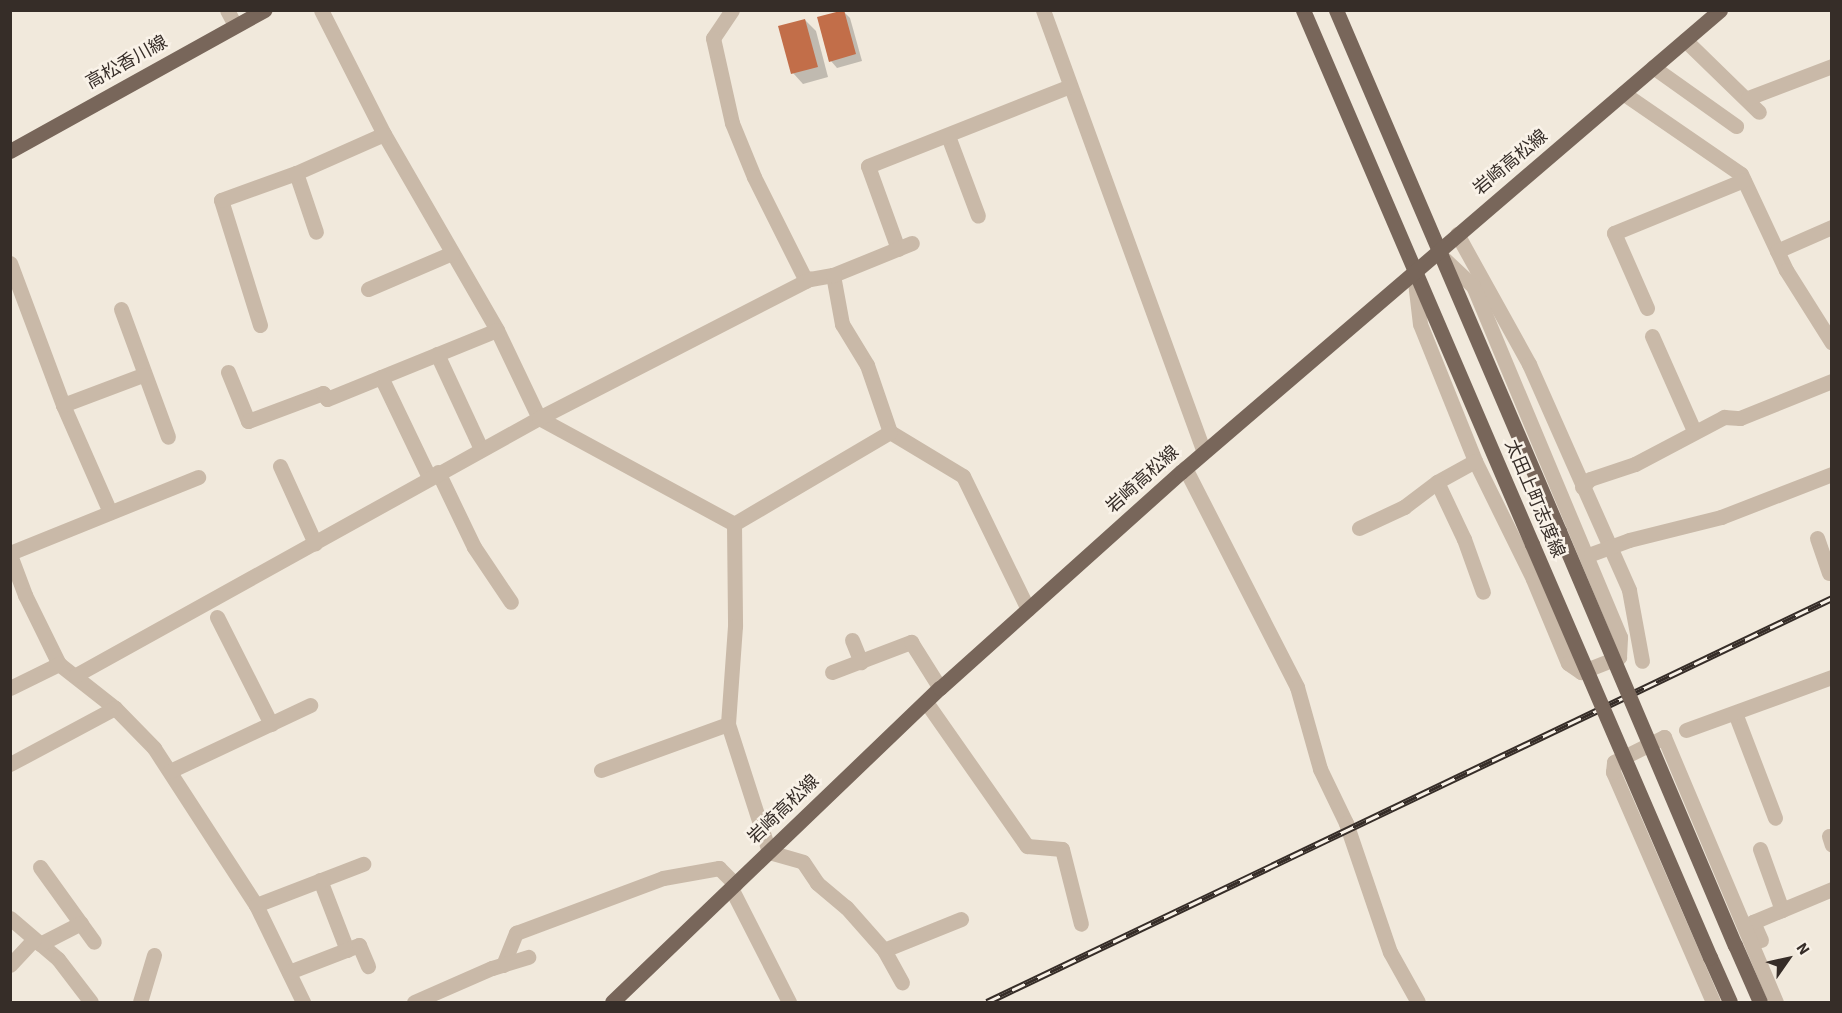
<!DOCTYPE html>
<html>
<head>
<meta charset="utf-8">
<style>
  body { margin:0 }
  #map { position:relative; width:1842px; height:1013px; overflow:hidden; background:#f1e9dc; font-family:"Source Sans 3","Noto Sans JP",sans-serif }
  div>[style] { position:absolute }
  .shadow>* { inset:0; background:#0003 }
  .building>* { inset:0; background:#c26e49 }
  .minor>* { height:15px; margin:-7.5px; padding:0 7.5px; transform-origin:7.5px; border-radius:7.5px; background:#c9b9a8 }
  .major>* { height:15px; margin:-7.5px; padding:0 7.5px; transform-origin:7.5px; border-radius:7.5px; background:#78665a }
  .rail>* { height:7px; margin-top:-3.5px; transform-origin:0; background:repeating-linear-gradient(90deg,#f9f2e8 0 14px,#362d28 0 28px); box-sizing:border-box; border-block:2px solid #362d28 }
  .major-bridge>* { height:15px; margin:-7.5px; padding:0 7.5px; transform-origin:7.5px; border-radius:7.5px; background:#78665a }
  span { translate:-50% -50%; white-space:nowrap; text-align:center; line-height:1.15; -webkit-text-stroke:5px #f9f2e8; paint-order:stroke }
  .street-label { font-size:18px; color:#362d28 }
  .frame { position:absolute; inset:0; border:12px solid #362d28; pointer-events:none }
  .north { position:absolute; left:1758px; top:929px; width:60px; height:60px; -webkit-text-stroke:4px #f9f2e8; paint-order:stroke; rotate:56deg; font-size:16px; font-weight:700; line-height:24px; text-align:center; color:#362d28 }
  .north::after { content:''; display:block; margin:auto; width:21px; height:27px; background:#362d28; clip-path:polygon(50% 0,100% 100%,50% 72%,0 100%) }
</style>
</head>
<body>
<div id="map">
  <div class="shadow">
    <div style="clip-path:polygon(843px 11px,850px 18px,862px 61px,837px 68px,831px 61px)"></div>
    <div style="clip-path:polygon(805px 20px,816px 31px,828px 77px,803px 84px,793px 73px)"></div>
  </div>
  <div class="building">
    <div style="clip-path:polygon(844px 10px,856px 54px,829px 62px,817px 17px)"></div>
    <div style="clip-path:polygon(805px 19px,818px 67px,791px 74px,778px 26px)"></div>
  </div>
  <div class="minor">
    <div style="left:227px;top:10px;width:17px;rotate:62deg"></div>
    <div style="left:321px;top:10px;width:139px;rotate:63.1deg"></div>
    <div style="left:384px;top:134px;width:226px;rotate:60deg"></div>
    <div style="left:497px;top:330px;width:98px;rotate:64.5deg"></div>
    <div style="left:539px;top:418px;width:222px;rotate:28.5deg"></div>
    <div style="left:732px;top:10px;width:34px;rotate:124deg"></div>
    <div style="left:713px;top:38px;width:87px;rotate:77.4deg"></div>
    <div style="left:732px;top:123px;width:58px;rotate:67.8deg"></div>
    <div style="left:754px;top:177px;width:116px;rotate:63.4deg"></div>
    <div style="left:1043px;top:10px;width:470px;rotate:70deg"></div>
    <div style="left:1685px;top:40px;width:103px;rotate:44.2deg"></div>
    <div style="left:1653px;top:67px;width:102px;rotate:35.4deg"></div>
    <div style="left:1623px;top:93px;width:143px;rotate:34.5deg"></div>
    <div style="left:1741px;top:174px;width:106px;rotate:64.9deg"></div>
    <div style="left:1786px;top:270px;width:86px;rotate:57.8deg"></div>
    <div style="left:1748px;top:98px;width:90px;rotate:-20.9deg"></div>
    <div style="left:948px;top:136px;width:85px;rotate:69.4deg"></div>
    <div style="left:296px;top:173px;width:62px;rotate:71.3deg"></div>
    <div style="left:1457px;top:234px;width:149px;rotate:61deg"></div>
    <div style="left:1529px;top:364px;width:247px;rotate:66.1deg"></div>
    <div style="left:1629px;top:590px;width:72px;rotate:79.6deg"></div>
    <div style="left:898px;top:249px;width:88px;rotate:-109.9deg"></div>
    <div style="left:868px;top:166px;width:217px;rotate:-21.6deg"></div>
    <div style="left:1777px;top:251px;width:60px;rotate:-23.6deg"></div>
    <div style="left:10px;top:263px;width:152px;rotate:69.5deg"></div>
    <div style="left:63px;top:405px;width:117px;rotate:66.3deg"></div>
    <div style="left:1414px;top:273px;width:51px;rotate:83.3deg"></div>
    <div style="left:1420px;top:324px;width:148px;rotate:68.1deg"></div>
    <div style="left:1475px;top:461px;width:131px;rotate:63.8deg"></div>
    <div style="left:1533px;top:579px;width:91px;rotate:67.4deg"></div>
    <div style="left:1568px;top:663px;width:16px;rotate:35deg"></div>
    <div style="left:1581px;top:672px;width:41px;rotate:-21.5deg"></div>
    <div style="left:1619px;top:657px;width:20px;rotate:-87deg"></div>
    <div style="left:1620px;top:637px;width:381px;rotate:-112.7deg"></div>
    <div style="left:1473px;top:286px;width:44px;rotate:-136.8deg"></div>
    <div style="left:833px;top:275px;width:50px;rotate:79.6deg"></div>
    <div style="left:842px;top:324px;width:48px;rotate:58.6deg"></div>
    <div style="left:867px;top:365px;width:71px;rotate:71.1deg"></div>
    <div style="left:890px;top:432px;width:85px;rotate:31.1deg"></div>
    <div style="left:963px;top:476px;width:148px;rotate:64deg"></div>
    <div style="left:368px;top:289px;width:91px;rotate:-23.2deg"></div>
    <div style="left:1647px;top:308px;width:82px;rotate:-113.7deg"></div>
    <div style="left:1614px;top:233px;width:140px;rotate:-22.2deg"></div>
    <div style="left:121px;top:309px;width:136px;rotate:69.8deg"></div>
    <div style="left:260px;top:325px;width:131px;rotate:-107.3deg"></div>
    <div style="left:221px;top:200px;width:80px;rotate:-19.8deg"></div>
    <div style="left:296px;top:173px;width:96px;rotate:-23.9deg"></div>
    <div style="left:1652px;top:336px;width:104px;rotate:66.1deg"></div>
    <div style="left:437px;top:354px;width:105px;rotate:65.1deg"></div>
    <div style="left:228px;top:372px;width:53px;rotate:67.8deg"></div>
    <div style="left:248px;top:421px;width:80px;rotate:-20.5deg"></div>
    <div style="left:323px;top:393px;width:7px;rotate:56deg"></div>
    <div style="left:327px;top:399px;width:183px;rotate:-22.1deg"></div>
    <div style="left:381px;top:377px;width:111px;rotate:64.4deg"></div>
    <div style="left:63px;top:405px;width:85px;rotate:-20.6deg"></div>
    <div style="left:890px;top:432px;width:181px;rotate:149.5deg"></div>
    <div style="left:734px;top:524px;width:102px;rotate:89.4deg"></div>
    <div style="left:735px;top:626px;width:98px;rotate:94.1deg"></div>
    <div style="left:728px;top:724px;width:134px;rotate:72.2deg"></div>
    <div style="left:769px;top:852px;width:35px;rotate:16deg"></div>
    <div style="left:803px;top:862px;width:25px;rotate:56deg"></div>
    <div style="left:817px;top:883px;width:38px;rotate:40deg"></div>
    <div style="left:846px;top:907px;width:57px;rotate:48.5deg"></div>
    <div style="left:884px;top:950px;width:83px;rotate:-21.9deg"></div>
    <div style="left:1475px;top:461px;width:43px;rotate:151.1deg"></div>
    <div style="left:1437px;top:482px;width:63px;rotate:64.7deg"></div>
    <div style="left:1464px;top:539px;width:56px;rotate:70.3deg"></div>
    <div style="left:280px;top:466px;width:85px;rotate:65.6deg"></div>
    <div style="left:1185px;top:468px;width:246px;rotate:62.9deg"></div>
    <div style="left:1297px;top:687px;width:85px;rotate:74.3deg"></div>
    <div style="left:1320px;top:769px;width:60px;rotate:64.3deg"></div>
    <div style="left:1346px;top:823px;width:136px;rotate:71.2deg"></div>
    <div style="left:1390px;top:952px;width:57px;rotate:60.8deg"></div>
    <div style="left:438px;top:472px;width:83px;rotate:64.4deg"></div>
    <div style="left:474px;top:547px;width:66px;rotate:56.1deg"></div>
    <div style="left:1582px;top:487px;width:11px;rotate:-45deg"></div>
    <div style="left:1590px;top:479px;width:47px;rotate:-18.4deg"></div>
    <div style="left:1635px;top:464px;width:101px;rotate:-27.8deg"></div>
    <div style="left:1724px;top:417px;width:16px;rotate:4deg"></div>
    <div style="left:1740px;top:418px;width:99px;rotate:-21.9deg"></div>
    <div style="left:1359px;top:528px;width:50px;rotate:-25deg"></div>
    <div style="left:1404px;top:507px;width:41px;rotate:-37.1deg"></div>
    <div style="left:1817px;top:538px;width:37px;rotate:71deg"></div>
    <div style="left:10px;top:553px;width:203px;rotate:-22deg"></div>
    <div style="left:1591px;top:554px;width:40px;rotate:-20.2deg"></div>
    <div style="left:1629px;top:540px;width:95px;rotate:-14deg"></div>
    <div style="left:1721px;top:517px;width:119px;rotate:-21.2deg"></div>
    <div style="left:10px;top:555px;width:43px;rotate:69.4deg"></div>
    <div style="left:25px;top:595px;width:77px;rotate:63.8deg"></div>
    <div style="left:59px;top:664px;width:71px;rotate:38.2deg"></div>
    <div style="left:115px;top:708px;width:56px;rotate:45.7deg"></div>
    <div style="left:154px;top:748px;width:187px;rotate:57deg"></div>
    <div style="left:256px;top:905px;width:108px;rotate:64.1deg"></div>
    <div style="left:217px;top:617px;width:120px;rotate:63.2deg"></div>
    <div style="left:852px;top:640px;width:24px;rotate:68deg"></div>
    <div style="left:832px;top:672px;width:85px;rotate:-20.8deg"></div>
    <div style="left:911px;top:642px;width:54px;rotate:57.8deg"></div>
    <div style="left:76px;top:675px;width:530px;rotate:-29.03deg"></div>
    <div style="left:539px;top:418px;width:305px;rotate:-27.2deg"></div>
    <div style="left:810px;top:279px;width:23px;rotate:-10deg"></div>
    <div style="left:833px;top:275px;width:85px;rotate:-22.1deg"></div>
    <div style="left:10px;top:688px;width:55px;rotate:-26.1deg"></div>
    <div style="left:926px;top:702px;width:176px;rotate:55deg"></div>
    <div style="left:1027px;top:846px;width:35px;rotate:5deg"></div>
    <div style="left:1062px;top:849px;width:77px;rotate:75.8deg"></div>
    <div style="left:1735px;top:713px;width:112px;rotate:69.1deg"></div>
    <div style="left:1686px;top:730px;width:155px;rotate:-20deg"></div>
    <div style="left:10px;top:764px;width:119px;rotate:-28.1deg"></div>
    <div style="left:601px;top:770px;width:135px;rotate:-19.9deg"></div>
    <div style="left:170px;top:771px;width:155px;rotate:-25.2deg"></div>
    <div style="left:1829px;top:836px;width:9px;rotate:72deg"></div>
    <div style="left:1760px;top:849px;width:65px;rotate:70.2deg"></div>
    <div style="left:40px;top:867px;width:92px;rotate:54.2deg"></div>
    <div style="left:320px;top:880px;width:75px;rotate:68.9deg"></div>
    <div style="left:731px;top:888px;width:128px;rotate:63deg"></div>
    <div style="left:256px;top:905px;width:115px;rotate:-21deg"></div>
    <div style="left:10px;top:918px;width:63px;rotate:40.5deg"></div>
    <div style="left:58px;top:959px;width:54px;rotate:52.5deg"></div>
    <div style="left:1761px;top:940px;width:20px;rotate:-114deg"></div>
    <div style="left:1753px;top:922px;width:86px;rotate:-22.7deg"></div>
    <div style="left:40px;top:944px;width:46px;rotate:-27.1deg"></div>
    <div style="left:884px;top:950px;width:37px;rotate:61deg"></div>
    <div style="left:10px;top:965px;width:35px;rotate:-47deg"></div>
    <div style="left:503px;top:965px;width:35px;rotate:-68deg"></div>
    <div style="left:516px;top:933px;width:157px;rotate:-20.5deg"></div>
    <div style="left:663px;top:878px;width:57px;rotate:-10.1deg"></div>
    <div style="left:719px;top:868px;width:23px;rotate:45deg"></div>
    <div style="left:289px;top:972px;width:75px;rotate:-21.1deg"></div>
    <div style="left:359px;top:945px;width:23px;rotate:67deg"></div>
    <div style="left:140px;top:1002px;width:49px;rotate:-73.4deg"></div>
    <div style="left:414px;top:1002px;width:85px;rotate:-23.6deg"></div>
    <div style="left:492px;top:968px;width:38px;rotate:-17deg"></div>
    <div style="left:1713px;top:1002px;width:251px;rotate:-113.5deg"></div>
    <div style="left:1613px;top:772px;width:10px;rotate:-84deg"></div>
    <div style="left:1614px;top:762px;width:56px;rotate:-26.6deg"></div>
    <div style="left:1664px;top:737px;width:288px;rotate:67.1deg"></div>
  </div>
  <div class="major">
    <div style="left:1303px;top:10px;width:581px;rotate:66.79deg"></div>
    <div style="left:1336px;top:10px;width:567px;rotate:66.83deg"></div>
    <div style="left:10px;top:151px;width:291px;rotate:-29deg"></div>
    <div style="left:1735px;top:945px;width:62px;rotate:66.3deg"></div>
    <div style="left:1710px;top:957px;width:49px;rotate:66deg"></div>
    <div style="left:612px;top:1002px;width:454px;rotate:-43.8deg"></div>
    <div style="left:940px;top:688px;width:324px;rotate:-41.9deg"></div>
    <div style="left:1181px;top:472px;width:710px;rotate:-40.6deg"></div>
  </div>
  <div class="rail">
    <div style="left:987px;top:1002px;width:937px;rotate:-25.55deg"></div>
  </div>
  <div class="major-bridge">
    <div style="left:1559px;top:531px;width:450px;rotate:67deg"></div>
    <div style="left:1532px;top:544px;width:450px;rotate:66.7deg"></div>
  </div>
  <div class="street-label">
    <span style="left:127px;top:63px;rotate:-29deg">高松香川線</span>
    <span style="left:1511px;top:163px;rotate:-40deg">岩崎高松線</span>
    <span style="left:1143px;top:480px;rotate:-42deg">岩崎高松線</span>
    <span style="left:1534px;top:499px;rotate:67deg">太田上町志度線</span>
    <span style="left:784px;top:810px;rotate:-44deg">岩崎高松線</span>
  </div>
  <div class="frame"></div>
  <div class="north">N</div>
</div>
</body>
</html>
